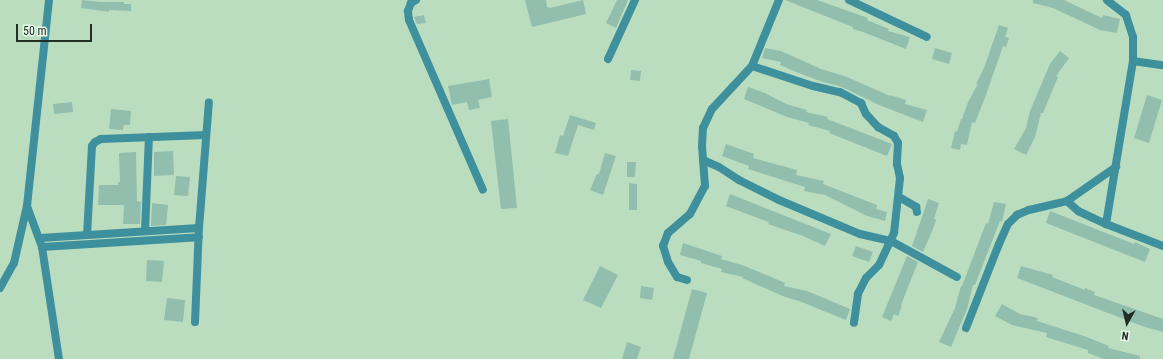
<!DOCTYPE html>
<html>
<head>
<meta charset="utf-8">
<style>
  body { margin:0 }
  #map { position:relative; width:1163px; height:359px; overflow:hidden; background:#baddbf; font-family:"Roboto Condensed",sans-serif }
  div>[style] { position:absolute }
  .building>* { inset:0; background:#91bead }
  .minor>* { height:8px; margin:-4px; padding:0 4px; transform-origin:4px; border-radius:4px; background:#3f909d }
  span { translate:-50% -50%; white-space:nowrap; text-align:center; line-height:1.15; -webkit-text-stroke:4px #e7f8e9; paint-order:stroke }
  .north { position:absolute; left:1107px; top:303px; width:40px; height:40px; -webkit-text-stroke:3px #e7f8e9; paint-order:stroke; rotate:188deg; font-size:11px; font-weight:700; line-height:16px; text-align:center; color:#212e23 }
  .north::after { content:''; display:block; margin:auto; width:14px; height:18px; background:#212e23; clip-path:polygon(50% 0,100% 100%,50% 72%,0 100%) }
  .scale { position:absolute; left:16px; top:24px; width:76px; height:18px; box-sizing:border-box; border:2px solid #212e23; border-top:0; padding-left:5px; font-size:12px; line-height:14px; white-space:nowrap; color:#212e23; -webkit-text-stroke:3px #e7f8e9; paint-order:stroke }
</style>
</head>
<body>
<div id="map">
  <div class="building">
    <div style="clip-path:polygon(82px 0,101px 2px,124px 2px,124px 4px,131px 4px,131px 11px,109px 10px,109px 12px,81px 8px)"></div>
    <div style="clip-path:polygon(525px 0,546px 0,547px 7px,550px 8px,583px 0,586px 14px,532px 27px)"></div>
    <div style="clip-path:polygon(617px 0,628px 0,616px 28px,606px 23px)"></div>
    <div style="clip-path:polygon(785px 0,817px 0,868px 18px,867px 20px,889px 29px,888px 31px,910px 37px,906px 49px,863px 32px,853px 29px,853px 27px)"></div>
    <div style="clip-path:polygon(1033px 0,1064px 0,1102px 18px,1103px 15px,1120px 19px,1117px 33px,1100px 30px,1053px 8px,1033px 3px)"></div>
    <div style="clip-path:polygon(424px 15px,426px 23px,417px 24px,414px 17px)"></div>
    <div style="clip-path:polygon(999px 25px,1008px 28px,1005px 37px,1009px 38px,1006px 47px,1003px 46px,986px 95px,975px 123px,972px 122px,967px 145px,961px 144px,960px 150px,951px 148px,955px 131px,957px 132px,961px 119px,962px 119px,968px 102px,978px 84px,976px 84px,984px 68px)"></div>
    <div style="clip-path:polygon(765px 48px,781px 51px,821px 69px,847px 77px,890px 96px,890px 95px,906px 100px,905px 104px,927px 110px,923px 122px,879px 105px,842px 87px,820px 81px,796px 72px,780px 65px,781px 62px,762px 58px)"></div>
    <div style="clip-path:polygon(935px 48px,952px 53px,949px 64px,932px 59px)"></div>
    <div style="clip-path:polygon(1060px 51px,1069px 58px,1056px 76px,1058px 77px,1043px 113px,1041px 113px,1035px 137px,1026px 155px,1014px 149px,1026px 128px,1030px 111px,1050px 64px)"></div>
    <div style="clip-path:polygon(631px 70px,641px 71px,640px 81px,630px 80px)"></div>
    <div style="clip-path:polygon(489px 79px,492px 97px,478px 100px,480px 108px,469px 110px,467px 102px,452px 105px,448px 86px)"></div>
    <div style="clip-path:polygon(748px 87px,765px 93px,786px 104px,807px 110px,806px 112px,828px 117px,827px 119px,892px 144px,887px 156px,829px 133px,830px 131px,808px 125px,809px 123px,787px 117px,744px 99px)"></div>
    <div style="clip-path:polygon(1147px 95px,1162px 100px,1149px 143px,1134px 138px)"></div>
    <div style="clip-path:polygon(72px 102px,73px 112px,54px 114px,53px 104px)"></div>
    <div style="clip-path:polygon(111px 109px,131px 111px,130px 125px,124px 125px,123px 130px,109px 129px)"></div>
    <div style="clip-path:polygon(570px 115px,596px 123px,594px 130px,578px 125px,568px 156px,555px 153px,560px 135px,563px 136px)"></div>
    <div style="clip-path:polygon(508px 119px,517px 208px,501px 209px,491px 121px)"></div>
    <div style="clip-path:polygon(726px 144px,754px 154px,753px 158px,797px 170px,796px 175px,824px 181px,823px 184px,877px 205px,876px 209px,887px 212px,885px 221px,867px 216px,825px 195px,804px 191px,805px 187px,748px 169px,749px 166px,722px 156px)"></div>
    <div style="clip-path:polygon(173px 151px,174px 175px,154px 176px,154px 152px)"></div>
    <div style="clip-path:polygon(136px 152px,137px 201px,141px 202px,140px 224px,123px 224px,124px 205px,98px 205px,99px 185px,118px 185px,118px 182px,120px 182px,119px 153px)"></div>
    <div style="clip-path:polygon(605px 153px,616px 156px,603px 195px,590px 190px,597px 174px,599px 174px)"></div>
    <div style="clip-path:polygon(627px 162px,636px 162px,635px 177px,627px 177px)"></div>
    <div style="clip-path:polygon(176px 176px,190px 177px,188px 196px,174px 195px)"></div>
    <div style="clip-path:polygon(629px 183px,637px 184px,637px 210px,629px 210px)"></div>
    <div style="clip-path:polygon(730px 194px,831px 234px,825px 246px,803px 236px,768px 224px,769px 222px,726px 206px)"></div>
    <div style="clip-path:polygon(928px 199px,939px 203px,934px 219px,936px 220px,933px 229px,923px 252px,912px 246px)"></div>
    <div style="clip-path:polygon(994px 202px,1006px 204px,1002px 222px,1000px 221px,975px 285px,973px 285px,967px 309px,951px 347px,939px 342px,955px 308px,961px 286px,962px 286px,986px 223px,988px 224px)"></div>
    <div style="clip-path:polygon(152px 203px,168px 205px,166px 225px,151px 226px)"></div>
    <div style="clip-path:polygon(1050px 211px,1134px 244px,1135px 242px,1150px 249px,1145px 262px,1046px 223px)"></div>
    <div style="clip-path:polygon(683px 243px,722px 256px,721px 259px,742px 265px,769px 276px,785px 283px,784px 286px,807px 291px,850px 309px,846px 320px,799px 301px,785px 297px,742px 278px,743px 277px,721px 272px,722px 269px,701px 263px,701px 261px,680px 255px)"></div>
    <div style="clip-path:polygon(856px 246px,873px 252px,869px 262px,852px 256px)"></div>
    <div style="clip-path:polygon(907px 256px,918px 262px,901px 305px,902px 305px,898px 316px,894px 314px,891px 321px,882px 317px)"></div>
    <div style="clip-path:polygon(147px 260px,164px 261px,162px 282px,146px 281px)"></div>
    <div style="clip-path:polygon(600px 266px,618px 275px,601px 308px,583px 300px)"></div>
    <div style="clip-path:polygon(1021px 266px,1053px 275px,1052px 277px,1085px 290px,1085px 288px,1095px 292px,1094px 295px,1163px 319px,1163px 332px,1142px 326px,1017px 278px)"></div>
    <div style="clip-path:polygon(641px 286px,654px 288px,652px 300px,640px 298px)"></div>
    <div style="clip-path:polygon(692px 289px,707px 293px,689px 359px,673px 359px)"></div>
    <div style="clip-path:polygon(167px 298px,185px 300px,183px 322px,164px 320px)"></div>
    <div style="clip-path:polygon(1002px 304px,1020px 314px,1038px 318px,1037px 321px,1084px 336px,1109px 346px,1108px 348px,1140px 356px,1140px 359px,1104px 359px,1088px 353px,1088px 350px,1046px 337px,1047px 333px,1012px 325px,995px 316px)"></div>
    <div style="clip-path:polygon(627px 342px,641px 347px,637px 359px,622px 359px)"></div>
  </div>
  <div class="minor">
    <div style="left:416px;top:0;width:6px;rotate:149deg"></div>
    <div style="left:411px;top:3px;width:9px;rotate:111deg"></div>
    <div style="left:408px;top:11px;width:9px;rotate:84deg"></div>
    <div style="left:409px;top:20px;width:185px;rotate:66.5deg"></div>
    <div style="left:849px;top:0;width:86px;rotate:25.4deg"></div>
    <div style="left:608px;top:59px;width:65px;rotate:-65.4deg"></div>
    <div style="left:1133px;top:61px;width:30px;rotate:8deg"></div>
    <div style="left:752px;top:66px;width:64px;rotate:18.2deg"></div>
    <div style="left:813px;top:86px;width:28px;rotate:13deg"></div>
    <div style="left:840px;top:92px;width:24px;rotate:28deg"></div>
    <div style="left:861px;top:103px;width:12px;rotate:66deg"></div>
    <div style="left:866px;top:114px;width:18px;rotate:47deg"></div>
    <div style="left:878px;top:127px;width:18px;rotate:29deg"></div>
    <div style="left:894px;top:136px;width:8px;rotate:60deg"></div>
    <div style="left:898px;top:143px;width:21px;rotate:93deg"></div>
    <div style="left:897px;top:164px;width:14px;rotate:78deg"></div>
    <div style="left:900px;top:178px;width:55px;rotate:96.2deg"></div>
    <div style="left:894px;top:233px;width:35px;rotate:115deg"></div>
    <div style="left:879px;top:265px;width:18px;rotate:135deg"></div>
    <div style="left:866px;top:278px;width:18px;rotate:117deg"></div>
    <div style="left:858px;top:294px;width:29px;rotate:98deg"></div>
    <div style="left:703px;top:160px;width:17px;rotate:24deg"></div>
    <div style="left:719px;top:167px;width:24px;rotate:33deg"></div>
    <div style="left:739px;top:180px;width:45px;rotate:26.6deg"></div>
    <div style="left:779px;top:200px;width:88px;rotate:22.8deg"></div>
    <div style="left:860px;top:234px;width:32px;rotate:13deg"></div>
    <div style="left:891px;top:241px;width:75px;rotate:28.6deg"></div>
    <div style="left:899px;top:197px;width:20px;rotate:30deg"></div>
    <div style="left:916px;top:207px;width:5px;rotate:79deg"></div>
    <div style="left:1067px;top:201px;width:15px;rotate:42deg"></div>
    <div style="left:1078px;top:211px;width:31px;rotate:25deg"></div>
    <div style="left:1106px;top:224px;width:61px;rotate:21.1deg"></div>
    <div style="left:27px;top:206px;width:44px;rotate:69.9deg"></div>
    <div style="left:42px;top:247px;width:113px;rotate:81.4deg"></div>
    <div style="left:1106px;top:224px;width:165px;rotate:-80.6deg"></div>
    <div style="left:1133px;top:61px;width:24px;rotate:-90deg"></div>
    <div style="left:1133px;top:37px;width:23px;rotate:-108deg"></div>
    <div style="left:1126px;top:15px;width:24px;rotate:-142deg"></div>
    <div style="left:145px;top:231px;width:94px;rotate:-87.6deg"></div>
    <div style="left:87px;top:235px;width:89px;rotate:-86.8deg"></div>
    <div style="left:92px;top:146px;width:5px;rotate:-53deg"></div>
    <div style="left:95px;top:142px;width:7px;rotate:-27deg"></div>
    <div style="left:101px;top:139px;width:105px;rotate:-2.2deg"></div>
    <div style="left:40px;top:238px;width:159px;rotate:-3.6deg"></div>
    <div style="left:42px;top:247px;width:157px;rotate:-3.6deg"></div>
    <div style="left:687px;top:280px;width:10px;rotate:-163deg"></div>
    <div style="left:677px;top:277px;width:17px;rotate:-121deg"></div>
    <div style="left:668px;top:262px;width:17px;rotate:-107deg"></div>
    <div style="left:663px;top:246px;width:14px;rotate:-69deg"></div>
    <div style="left:668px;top:233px;width:29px;rotate:-41deg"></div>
    <div style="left:690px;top:214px;width:32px;rotate:-62deg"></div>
    <div style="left:705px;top:186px;width:40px;rotate:-94.3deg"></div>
    <div style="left:702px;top:146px;width:18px;rotate:-87deg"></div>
    <div style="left:703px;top:128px;width:21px;rotate:-65deg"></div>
    <div style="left:712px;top:109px;width:59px;rotate:-47.1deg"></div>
    <div style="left:752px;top:66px;width:71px;rotate:-67.8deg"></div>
    <div style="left:0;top:288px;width:29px;rotate:-61deg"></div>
    <div style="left:14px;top:263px;width:58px;rotate:-77.2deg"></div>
    <div style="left:27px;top:206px;width:207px;rotate:-83.9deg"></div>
    <div style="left:195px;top:322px;width:94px;rotate:-87.6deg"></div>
    <div style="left:199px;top:228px;width:126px;rotate:-85.5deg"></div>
    <div style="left:966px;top:328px;width:90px;rotate:-68.6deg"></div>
    <div style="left:999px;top:244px;width:22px;rotate:-66deg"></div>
    <div style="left:1008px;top:224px;width:13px;rotate:-45deg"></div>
    <div style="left:1017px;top:215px;width:13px;rotate:-23deg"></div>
    <div style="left:1029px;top:210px;width:39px;rotate:-13deg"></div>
    <div style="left:1067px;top:201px;width:60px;rotate:-34.8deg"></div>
  </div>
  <div class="north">N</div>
  <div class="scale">50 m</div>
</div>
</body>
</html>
